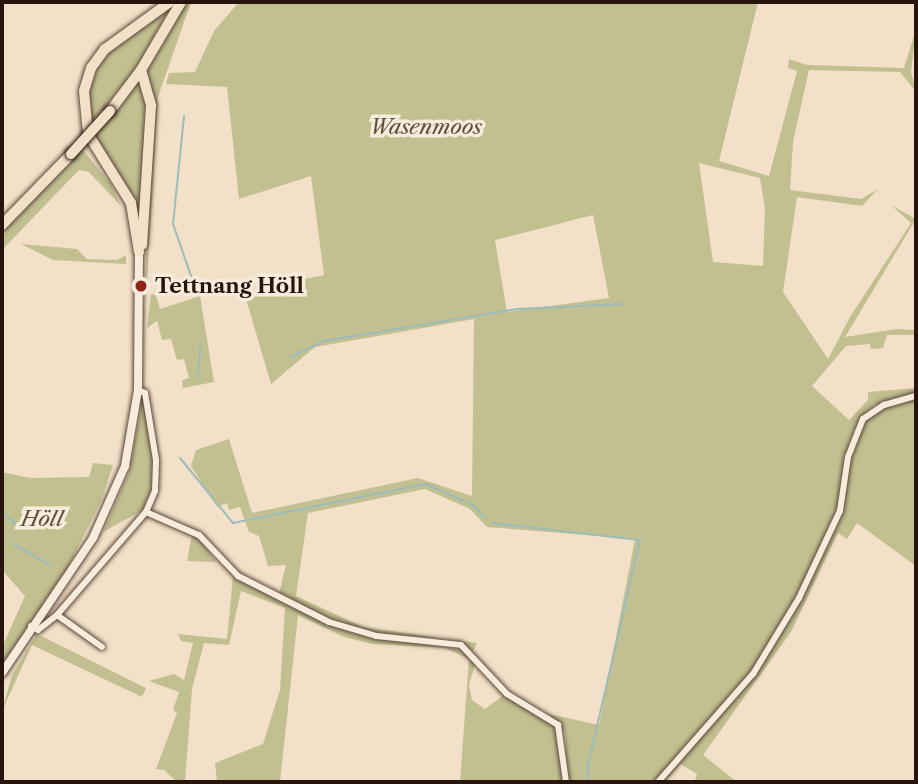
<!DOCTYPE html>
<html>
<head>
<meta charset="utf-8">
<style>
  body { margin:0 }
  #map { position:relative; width:918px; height:784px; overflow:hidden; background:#f2e0c8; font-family:"Libre Caslon Text",serif }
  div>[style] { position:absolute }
  .green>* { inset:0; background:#c2c090 }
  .stream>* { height:2px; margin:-1px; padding:0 1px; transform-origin:1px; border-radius:1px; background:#9cbcba }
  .roads { filter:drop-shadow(0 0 2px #5a473b) drop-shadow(0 0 2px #5a473b) }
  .street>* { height:6px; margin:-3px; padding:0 3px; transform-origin:3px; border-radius:3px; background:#f7ebdb }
  .secondary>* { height:8px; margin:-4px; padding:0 4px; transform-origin:4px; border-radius:4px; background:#f7ebdb }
  .primary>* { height:10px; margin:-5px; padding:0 5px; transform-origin:5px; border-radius:5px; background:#f2e0c8 }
  .bridges { filter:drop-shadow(0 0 2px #27140c) drop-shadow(0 0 2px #27140c) }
  .primary-bridge>* { height:10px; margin:-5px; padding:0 5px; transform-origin:5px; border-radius:5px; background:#f2e0c8 }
  .dots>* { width:19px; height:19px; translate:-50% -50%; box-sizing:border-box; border:4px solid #f7ebdb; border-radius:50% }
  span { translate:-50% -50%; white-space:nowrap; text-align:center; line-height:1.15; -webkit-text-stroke:7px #f7ebdb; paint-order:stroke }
  .park-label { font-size:21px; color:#5d503a; font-style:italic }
  .poi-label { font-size:21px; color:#27140c; font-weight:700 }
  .left { translate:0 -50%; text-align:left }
  .frame { position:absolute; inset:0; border:4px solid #27140c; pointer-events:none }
</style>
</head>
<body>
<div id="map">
  <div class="green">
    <div style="clip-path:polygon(173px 2px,135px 71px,89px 125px,86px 100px,91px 76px,109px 49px)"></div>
    <div style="clip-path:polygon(185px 2px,191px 2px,158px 97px,146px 299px,147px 69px)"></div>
    <div style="clip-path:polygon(evenodd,239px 2px,758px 2px,719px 161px,769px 176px,797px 71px,788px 68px,789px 59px,807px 65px,904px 68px,916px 29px,911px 72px,916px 92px,900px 72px,809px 70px,793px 142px,790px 190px,861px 199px,878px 189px,862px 206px,797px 197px,783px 292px,828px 359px,850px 317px,911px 223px,891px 205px,916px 219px,845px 337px,897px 329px,916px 330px,916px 335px,887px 335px,883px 348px,871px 349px,870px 344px,846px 346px,812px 386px,849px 420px,868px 400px,868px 392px,916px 388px,916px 393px,874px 405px,858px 421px,849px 443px,839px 504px,791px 608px,749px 677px,655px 782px,568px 782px,565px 732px,549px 714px,599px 725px,635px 539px,487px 527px,470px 509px,425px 489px,308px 513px,296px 596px,363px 627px,477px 643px,473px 651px,452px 639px,373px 633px,338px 623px,279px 594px,286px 565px,268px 566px,259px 536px,249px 532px,240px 507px,229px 510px,227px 503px,217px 507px,191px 466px,196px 450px,229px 439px,252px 513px,418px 478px,472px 496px,474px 319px,315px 347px,271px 384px,244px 292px,324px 275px,311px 176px,239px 199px,227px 87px,166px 84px,169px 73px,195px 72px,214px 31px,239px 2px,699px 163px,760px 178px,765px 209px,763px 266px,713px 262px,699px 163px,239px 2px,593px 215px,609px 298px,507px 312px,495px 240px,593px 215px)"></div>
    <div style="clip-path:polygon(141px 76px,148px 99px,140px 219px,133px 196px,94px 139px)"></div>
    <div style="clip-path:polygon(83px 150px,110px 183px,121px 206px,89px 172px,79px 170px,2px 250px,2px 232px)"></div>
    <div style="clip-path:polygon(21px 244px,77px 249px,87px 259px,117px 260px,126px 255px,126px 264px,53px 260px)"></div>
    <div style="clip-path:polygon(151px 294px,156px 295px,160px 309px,200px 296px,214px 382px,183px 388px,182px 380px,189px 378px,184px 359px,177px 360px,171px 339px,162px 340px,157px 321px,147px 328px)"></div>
    <div style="clip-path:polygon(143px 399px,152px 449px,152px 488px,143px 510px,103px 532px,129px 473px)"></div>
    <div style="clip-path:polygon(916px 399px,916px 566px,857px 523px,847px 539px,838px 533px,791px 632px,703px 755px,737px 782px,694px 782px,697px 774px,680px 764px,665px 782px,660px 782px,753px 676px,802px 599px,839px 521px,854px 443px,866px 419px,883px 407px)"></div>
    <div style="clip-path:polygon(93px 463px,113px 465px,101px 501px,64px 575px,2px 664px,2px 647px,25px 596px,2px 570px,2px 472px,30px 478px,89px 477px)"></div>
    <div style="clip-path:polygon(192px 534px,204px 545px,216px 562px,187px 561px)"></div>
    <div style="clip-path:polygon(233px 576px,349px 632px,463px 650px,476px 661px,469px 685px,472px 700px,485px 709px,504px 695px,555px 726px,564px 782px,460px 782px,469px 659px,445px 648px,373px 644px,344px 637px,298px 615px,280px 782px,217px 782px,215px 763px,263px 744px,280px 690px,285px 608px,241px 591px,229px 645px,204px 643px,192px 689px,185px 782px,177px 782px,164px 770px,156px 769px,177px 713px,173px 710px,179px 692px,149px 681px,174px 674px,184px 680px,193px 643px,181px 641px,178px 634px,227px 639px)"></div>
    <div style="clip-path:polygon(37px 634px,146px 688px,142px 697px,32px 645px,2px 711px,12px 675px)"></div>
  </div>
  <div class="stream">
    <div style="left:184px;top:116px;width:109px;rotate:95.8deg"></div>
    <div style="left:173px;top:224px;width:76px;rotate:70.9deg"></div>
    <div style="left:291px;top:357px;width:37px;rotate:-26deg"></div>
    <div style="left:324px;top:341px;width:196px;rotate:-9.4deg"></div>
    <div style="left:517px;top:309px;width:107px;rotate:-2.7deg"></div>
    <div style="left:198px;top:378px;width:31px;rotate:-86deg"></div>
    <div style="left:180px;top:458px;width:84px;rotate:50.8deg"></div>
    <div style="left:233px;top:523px;width:196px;rotate:-11.5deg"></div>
    <div style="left:425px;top:484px;width:52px;rotate:23.6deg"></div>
    <div style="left:473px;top:505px;width:18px;rotate:47deg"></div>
    <div style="left:2px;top:513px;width:23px;rotate:38deg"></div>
    <div style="left:492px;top:523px;width:149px;rotate:6.6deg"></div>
    <div style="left:640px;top:540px;width:231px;rotate:103deg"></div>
    <div style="left:588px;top:765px;width:17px;rotate:87deg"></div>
    <div style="left:14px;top:544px;width:42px;rotate:30.3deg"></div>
  </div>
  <div class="roads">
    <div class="street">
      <div style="left:146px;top:512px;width:58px;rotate:23.5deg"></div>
      <div style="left:199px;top:535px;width:57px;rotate:46.4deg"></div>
      <div style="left:238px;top:576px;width:102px;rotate:26.8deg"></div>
      <div style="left:329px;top:622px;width:49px;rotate:16.6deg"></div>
      <div style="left:376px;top:636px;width:85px;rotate:6deg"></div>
      <div style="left:461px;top:645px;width:67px;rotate:46.8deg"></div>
      <div style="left:507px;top:694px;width:60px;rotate:31.3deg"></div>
      <div style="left:558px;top:725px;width:58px;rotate:82deg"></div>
      <div style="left:57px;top:615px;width:55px;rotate:35.4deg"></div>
      <div style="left:31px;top:626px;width:8px;rotate:30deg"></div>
      <div style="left:38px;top:630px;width:24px;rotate:-38deg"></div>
      <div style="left:57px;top:615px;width:136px;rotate:-49.2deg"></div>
      <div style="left:146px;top:512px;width:23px;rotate:-67deg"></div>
      <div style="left:155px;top:491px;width:31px;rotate:-88deg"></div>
      <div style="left:156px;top:460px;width:68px;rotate:-99.3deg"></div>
      <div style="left:145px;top:393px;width:8px;rotate:-157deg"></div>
      <div style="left:658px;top:782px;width:144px;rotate:-48.7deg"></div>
      <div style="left:753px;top:674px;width:89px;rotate:-58.8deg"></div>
      <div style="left:799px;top:598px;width:96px;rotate:-64.8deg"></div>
      <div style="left:840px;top:511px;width:55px;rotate:-81.6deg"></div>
      <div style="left:848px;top:457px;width:41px;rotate:-68.5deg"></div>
      <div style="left:863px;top:419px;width:25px;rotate:-34deg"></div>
      <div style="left:884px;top:405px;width:33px;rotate:-16deg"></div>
    </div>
    <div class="secondary">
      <div style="left:2px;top:673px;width:163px;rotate:-56deg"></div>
      <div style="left:93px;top:538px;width:79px;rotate:-66deg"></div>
      <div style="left:125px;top:466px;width:77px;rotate:-80.3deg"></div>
      <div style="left:138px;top:390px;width:138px;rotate:-89.6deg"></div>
    </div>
    <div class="primary">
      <div style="left:141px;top:70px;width:37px;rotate:74deg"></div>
      <div style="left:151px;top:106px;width:139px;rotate:93.7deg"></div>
      <div style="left:110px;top:111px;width:51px;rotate:-52.9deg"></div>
      <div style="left:141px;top:70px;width:79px;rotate:-59.5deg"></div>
      <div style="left:2px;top:225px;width:99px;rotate:-45.8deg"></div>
      <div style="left:139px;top:252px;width:50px;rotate:-99.3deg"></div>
      <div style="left:131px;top:203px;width:81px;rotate:-121.9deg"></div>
      <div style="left:88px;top:134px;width:43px;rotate:-95.3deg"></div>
      <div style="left:84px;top:91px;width:24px;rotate:-73deg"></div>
      <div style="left:91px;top:68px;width:24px;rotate:-54deg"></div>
      <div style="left:105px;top:49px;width:80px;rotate:-35.9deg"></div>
    </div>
  </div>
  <div class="bridges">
    <div class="primary-bridge">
      <div style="left:71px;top:154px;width:58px;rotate:-47.8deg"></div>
    </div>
  </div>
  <div class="dots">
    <div style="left:141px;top:286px;background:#8f2418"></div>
  </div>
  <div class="park-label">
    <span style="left:426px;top:127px">Wasenmoos</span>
    <span style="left:42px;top:519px">Höll</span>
  </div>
  <div class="poi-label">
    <span class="left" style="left:155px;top:286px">Tettnang Höll</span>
  </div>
  <div class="frame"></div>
</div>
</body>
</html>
